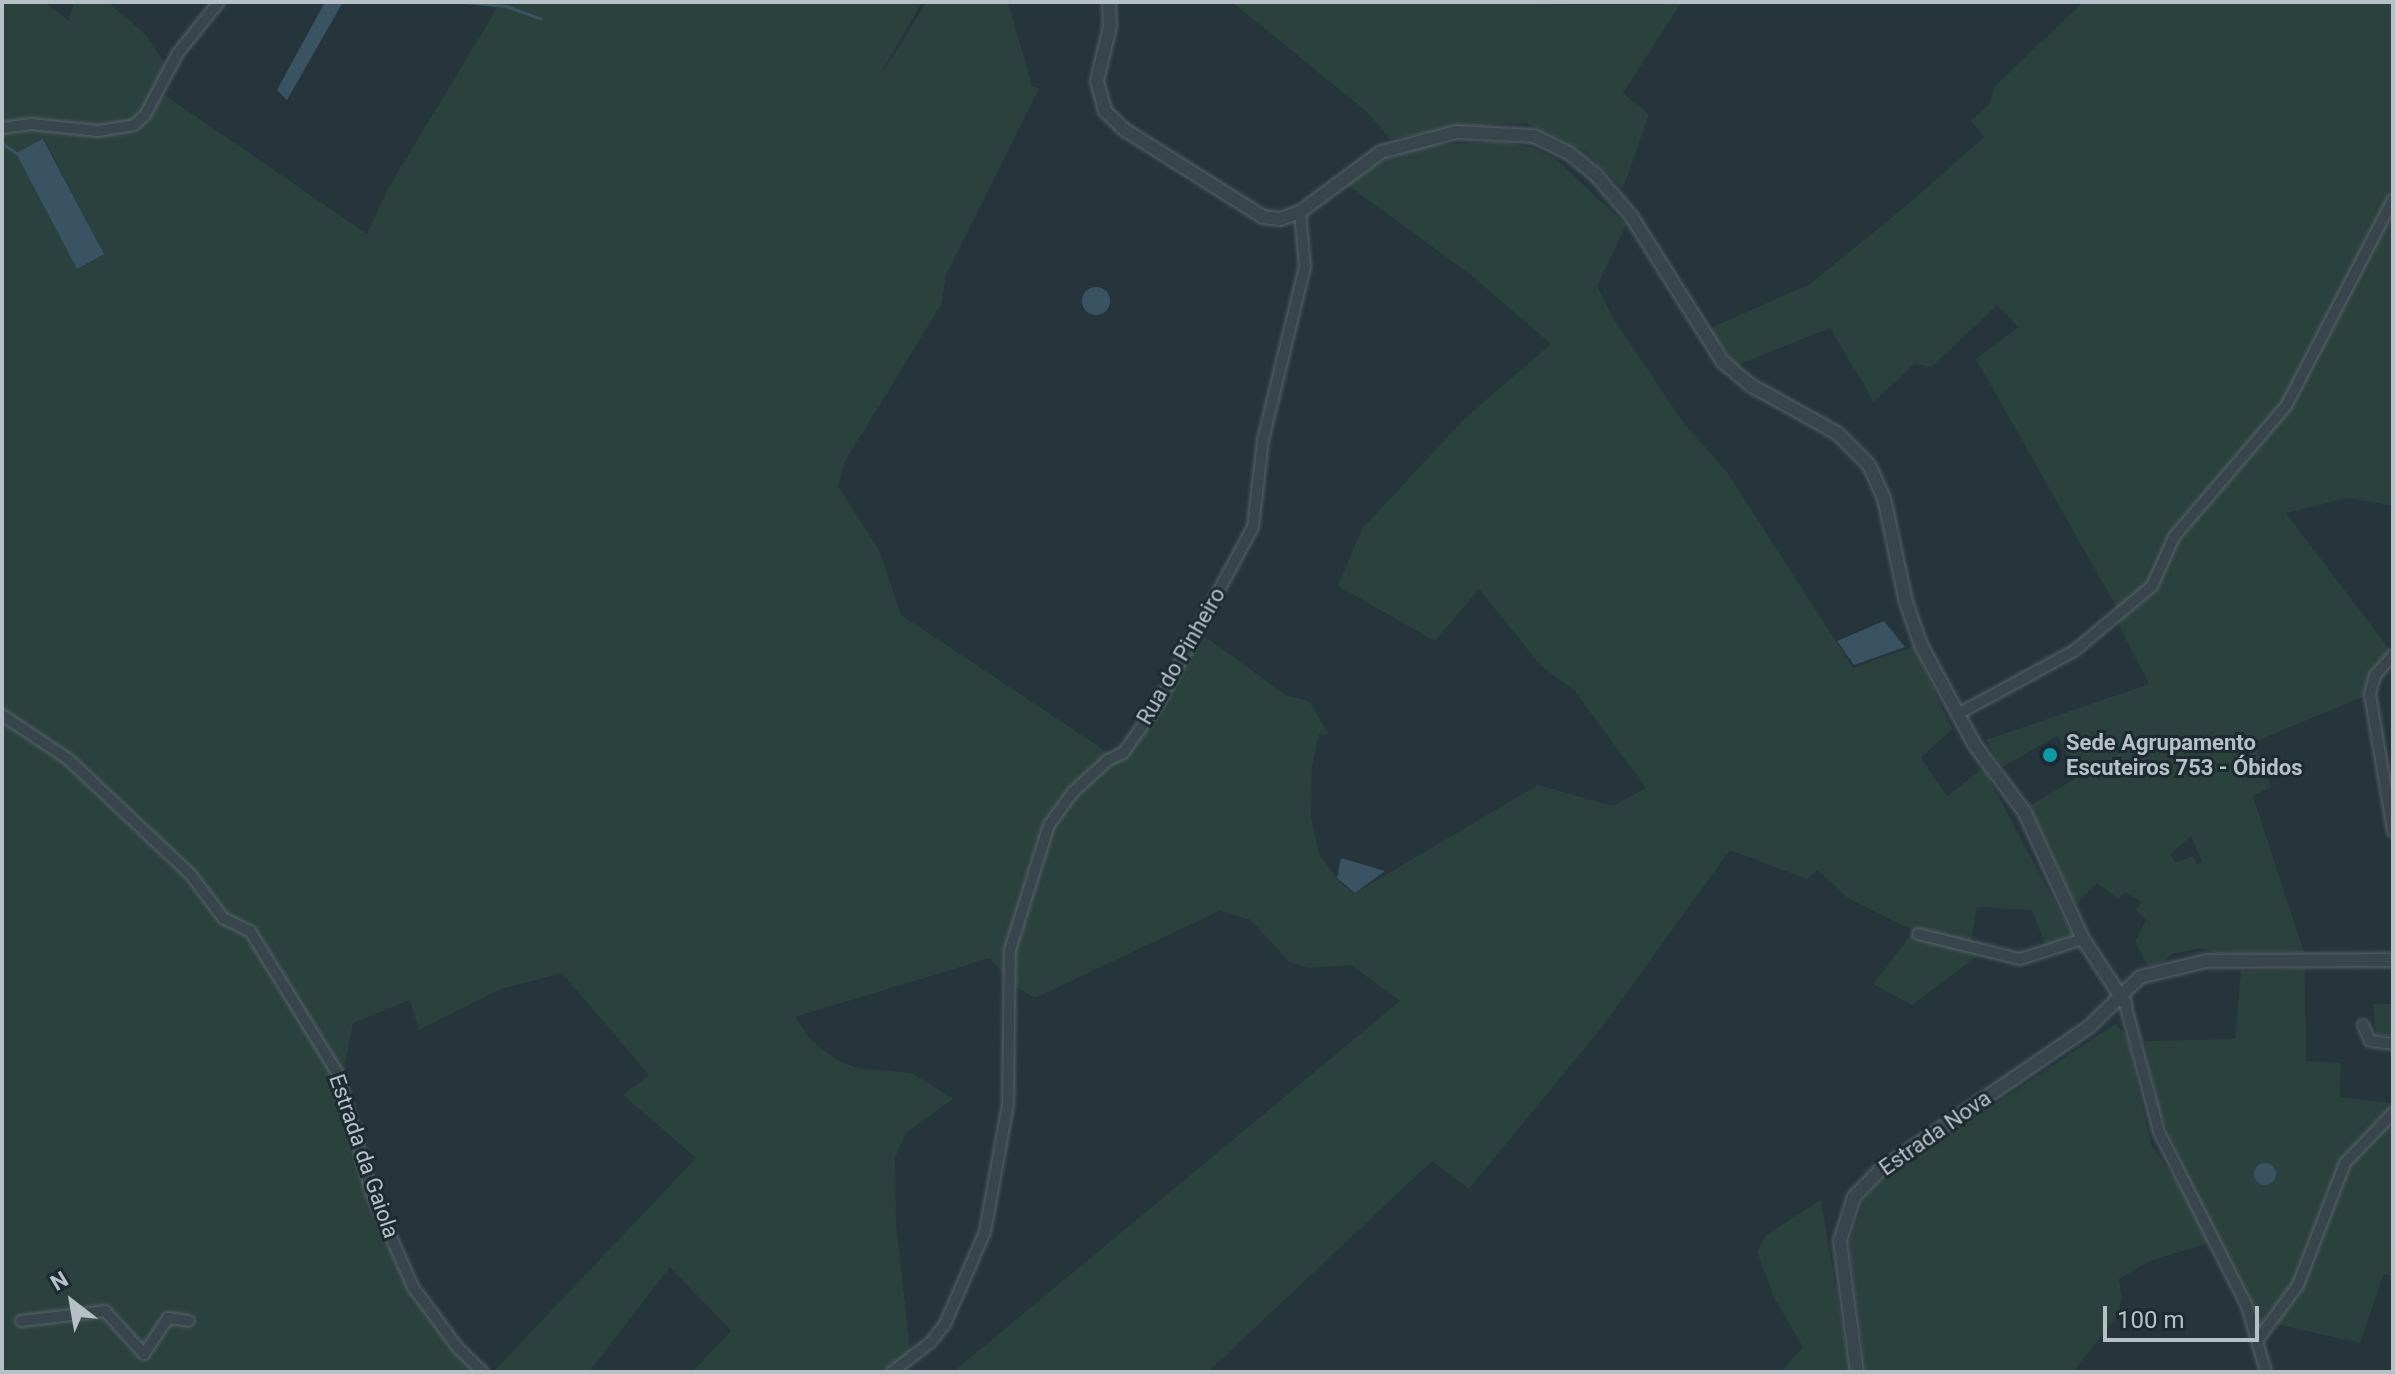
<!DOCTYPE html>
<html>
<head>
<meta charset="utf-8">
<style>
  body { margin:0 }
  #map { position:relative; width:2395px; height:1374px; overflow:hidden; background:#26343c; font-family:Roboto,sans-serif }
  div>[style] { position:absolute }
  .green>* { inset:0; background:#2b413d }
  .water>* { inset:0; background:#3a5362 }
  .round { border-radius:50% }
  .stream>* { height:3px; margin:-1.5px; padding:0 1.5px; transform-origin:1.5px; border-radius:1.5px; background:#3a5362 }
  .roads { filter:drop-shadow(0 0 2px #57636a) drop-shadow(0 0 2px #57636a) }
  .minor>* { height:10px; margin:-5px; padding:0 5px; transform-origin:5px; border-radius:5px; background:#39454c }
  .tertiary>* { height:12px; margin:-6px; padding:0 6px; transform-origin:6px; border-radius:6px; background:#39454c }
  .dots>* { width:22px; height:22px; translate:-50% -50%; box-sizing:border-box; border:4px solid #1e2a31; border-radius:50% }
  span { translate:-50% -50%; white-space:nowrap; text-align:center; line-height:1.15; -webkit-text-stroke:6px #1e2a31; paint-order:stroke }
  .street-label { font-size:22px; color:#b5c0c7 }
  .poi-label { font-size:22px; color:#b5c0c7; font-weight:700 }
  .left { translate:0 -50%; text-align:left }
  .frame { position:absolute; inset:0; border:4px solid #b5c0c7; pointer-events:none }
  .north { position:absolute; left:32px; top:1262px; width:80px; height:80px; -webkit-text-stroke:6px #1e2a31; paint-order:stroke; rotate:329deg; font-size:22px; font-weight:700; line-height:32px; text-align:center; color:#b5c0c7 }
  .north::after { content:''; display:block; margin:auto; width:28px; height:36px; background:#b5c0c7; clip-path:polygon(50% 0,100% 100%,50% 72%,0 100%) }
  .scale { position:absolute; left:2103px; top:1306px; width:156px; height:36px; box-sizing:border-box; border:4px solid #b5c0c7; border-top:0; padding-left:10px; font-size:24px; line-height:28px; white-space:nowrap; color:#b5c0c7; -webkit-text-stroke:6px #1e2a31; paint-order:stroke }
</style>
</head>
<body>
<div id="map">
  <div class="green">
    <div style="clip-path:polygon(evenodd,2px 2px,45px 2px,69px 21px,74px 2px,108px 2px,146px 35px,168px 68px,162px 93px,367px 234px,389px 187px,497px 8px,480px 2px,922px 2px,878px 79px,927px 2px,1008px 2px,1032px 86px,1039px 88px,946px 275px,941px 305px,844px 463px,838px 486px,879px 550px,901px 615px,1119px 760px,1196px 630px,1287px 696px,1309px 701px,1329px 734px,1319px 734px,1312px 766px,1311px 817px,1319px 854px,1341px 884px,1355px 893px,1538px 785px,1613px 806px,1646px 788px,1574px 690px,1541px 666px,1479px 589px,1435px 641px,1338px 586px,1362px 529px,1464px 419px,1551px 344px,1471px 275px,1345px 183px,1374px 164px,1428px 145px,1501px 142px,1533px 148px,1556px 159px,1626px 225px,1597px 286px,1613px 318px,1683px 422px,1727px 472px,1853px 668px,1914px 646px,1952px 729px,1921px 758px,1947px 796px,1983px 768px,2072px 934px,2046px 947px,2032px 910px,1977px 907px,1970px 947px,1984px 951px,1912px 1005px,1873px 984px,1914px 931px,1848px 898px,1817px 870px,1807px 879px,1730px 850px,1602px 1027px,1469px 1189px,1432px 1161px,1208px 1372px,953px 1372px,1400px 1001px,1351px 965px,1309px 968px,1289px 962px,1251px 920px,1219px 911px,1035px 998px,1012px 984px,990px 958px,795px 1017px,810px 1039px,835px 1059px,857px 1068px,912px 1073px,953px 1099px,907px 1132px,895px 1157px,896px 1223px,911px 1358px,889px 1372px,692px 1372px,731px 1331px,670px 1267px,589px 1372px,493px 1372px,696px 1158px,623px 1095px,649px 1075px,562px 973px,501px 989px,419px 1030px,410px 1000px,353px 1023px,343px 1073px,389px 1237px,413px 1287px,485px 1372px,2px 1372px,2px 2px,44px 139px,104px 254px,78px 268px,17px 153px,44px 139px)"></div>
    <div style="clip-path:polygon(1232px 2px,1655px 5px,1681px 3px,1623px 93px,1649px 114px,1623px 189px,1586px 152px,1526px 123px,1461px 126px,1390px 139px,1367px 112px)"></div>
    <div style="clip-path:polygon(evenodd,2083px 2px,2393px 2px,2393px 506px,2349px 498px,2286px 513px,2393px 654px,2370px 694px,2254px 742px,2271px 787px,2253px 796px,2304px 952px,2216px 953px,2203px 948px,2171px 954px,2163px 962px,2148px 966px,2135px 941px,2146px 920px,2136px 909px,2142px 902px,2125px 892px,2118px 899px,2097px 883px,2076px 905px,2030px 806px,2079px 776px,2057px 736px,2002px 767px,1986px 740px,2149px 684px,2119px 626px,2121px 615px,1976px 359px,2018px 327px,1997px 305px,1932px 367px,1914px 364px,1874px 402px,1830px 328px,1737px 365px,1708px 329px,1810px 284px,1907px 205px,1984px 137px,1971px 121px,1990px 103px,1994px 87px,2083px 2px,2191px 836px,2202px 862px,2197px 864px,2193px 856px,2175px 862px,2171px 854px,2191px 836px)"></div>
    <div style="clip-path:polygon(2305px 969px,2306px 1061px,2341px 1063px,2340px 1097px,2393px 1103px,2393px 1276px,2384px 1274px,2360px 1343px,2270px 1323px,2258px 1334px,2215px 1241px,2150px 1261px,2119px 1279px,2122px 1299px,2116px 1318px,2073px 1372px,1866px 1372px,1849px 1243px,1865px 1198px,1882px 1179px,2115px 1024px,2126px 1034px,2151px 1144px,2210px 1232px,2158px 1106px,2145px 1041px,2235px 1039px,2241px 971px)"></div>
    <div style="clip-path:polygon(2373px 1004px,2393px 1004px,2393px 1036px,2376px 1034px)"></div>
    <div style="clip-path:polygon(1821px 1200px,1850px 1372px,1781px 1372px,1803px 1347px,1775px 1299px,1757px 1252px,1766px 1235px)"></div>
  </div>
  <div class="water">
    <div style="clip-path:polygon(325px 2px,343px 2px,287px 100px,277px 90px)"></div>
    <div style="clip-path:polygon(43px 139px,104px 254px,77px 269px,16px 153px)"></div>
    <div class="round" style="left:1082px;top:287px;width:28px;height:28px"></div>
    <div style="clip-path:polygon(1884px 621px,1905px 647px,1854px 665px,1837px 641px)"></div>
    <div style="clip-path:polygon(1341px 858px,1385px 871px,1355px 893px,1337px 878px)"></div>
    <div class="round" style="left:2254px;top:1163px;width:22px;height:22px"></div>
  </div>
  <div class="stream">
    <div style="left:414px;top:2px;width:7px"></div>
    <div style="left:466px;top:2px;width:40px;rotate:5.7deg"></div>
    <div style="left:506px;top:6px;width:37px;rotate:20deg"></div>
    <div style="left:2px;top:143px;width:17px;rotate:36deg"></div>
  </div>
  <div class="roads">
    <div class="minor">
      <div style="left:2px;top:128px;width:29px;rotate:-8deg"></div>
      <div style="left:31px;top:124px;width:67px;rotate:6deg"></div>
      <div style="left:98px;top:131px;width:36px;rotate:-9deg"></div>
      <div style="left:134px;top:125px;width:15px;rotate:-42deg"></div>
      <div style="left:145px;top:115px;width:70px;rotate:-62deg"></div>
      <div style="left:178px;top:53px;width:65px;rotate:-51.2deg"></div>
      <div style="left:2393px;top:655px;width:28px;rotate:131deg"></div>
      <div style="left:2375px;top:676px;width:19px;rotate:106deg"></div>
      <div style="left:2370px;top:694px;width:139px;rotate:80.5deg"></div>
      <div style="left:1958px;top:714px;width:132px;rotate:-28.5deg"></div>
      <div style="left:2074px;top:651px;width:102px;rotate:-39.8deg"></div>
      <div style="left:2152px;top:586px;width:54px;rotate:-65.8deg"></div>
      <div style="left:2174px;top:537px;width:172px;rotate:-49.5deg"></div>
      <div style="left:2286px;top:406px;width:232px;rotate:-62.6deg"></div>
      <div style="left:2px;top:715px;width:79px;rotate:33.7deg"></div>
      <div style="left:68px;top:759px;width:169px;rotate:43.3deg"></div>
      <div style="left:191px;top:875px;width:54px;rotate:53.3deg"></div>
      <div style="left:223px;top:918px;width:30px;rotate:26deg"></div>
      <div style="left:250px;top:931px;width:168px;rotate:58.4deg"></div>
      <div style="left:338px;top:1074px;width:125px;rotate:74.2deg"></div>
      <div style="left:372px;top:1194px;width:102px;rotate:66.2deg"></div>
      <div style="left:413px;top:1287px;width:76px;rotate:53.6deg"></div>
      <div style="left:458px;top:1348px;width:35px;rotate:44deg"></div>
      <div style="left:1918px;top:934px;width:105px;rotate:13.8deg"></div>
      <div style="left:2020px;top:959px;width:66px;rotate:-17.6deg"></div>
      <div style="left:2125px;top:1003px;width:133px;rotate:75.2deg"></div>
      <div style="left:2159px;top:1132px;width:195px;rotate:63.2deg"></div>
      <div style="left:2247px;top:1306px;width:69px;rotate:73.9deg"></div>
      <div style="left:2363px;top:1025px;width:17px;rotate:66deg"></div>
      <div style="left:2370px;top:1041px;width:23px;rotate:7deg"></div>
      <div style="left:21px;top:1321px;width:85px;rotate:-6.8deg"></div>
      <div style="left:105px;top:1311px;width:58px;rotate:47.8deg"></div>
      <div style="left:144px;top:1354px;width:43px;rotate:-56.3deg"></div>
      <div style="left:168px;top:1318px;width:21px;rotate:8deg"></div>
      <div style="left:2259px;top:1338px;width:66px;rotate:-53.7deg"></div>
      <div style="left:2298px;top:1285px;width:131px;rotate:-68.9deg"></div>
      <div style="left:2345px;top:1163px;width:69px;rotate:-46.2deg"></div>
      <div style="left:892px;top:1372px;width:49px;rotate:-37.6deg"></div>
      <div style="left:931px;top:1342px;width:23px;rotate:-52deg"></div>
      <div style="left:945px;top:1324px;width:100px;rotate:-66.5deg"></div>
      <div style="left:985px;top:1232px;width:130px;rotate:-79.8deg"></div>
      <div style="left:1008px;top:1104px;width:154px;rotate:-89.3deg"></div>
      <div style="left:1010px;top:950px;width:131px;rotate:-72.7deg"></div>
      <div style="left:1049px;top:825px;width:41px;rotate:-54deg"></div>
      <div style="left:1073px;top:792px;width:47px;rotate:-42.4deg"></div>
      <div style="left:1108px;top:760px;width:17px;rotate:-25deg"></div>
      <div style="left:1123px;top:753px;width:60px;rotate:-54.5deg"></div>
      <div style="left:1158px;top:704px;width:201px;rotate:-61.8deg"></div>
      <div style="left:1253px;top:527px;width:88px;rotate:-83.4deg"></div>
      <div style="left:1263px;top:440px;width:178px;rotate:-76.4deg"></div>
      <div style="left:1305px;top:267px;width:55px;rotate:-95.2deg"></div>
    </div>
    <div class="tertiary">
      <div style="left:1109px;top:2px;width:24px;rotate:88deg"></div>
      <div style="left:1110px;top:26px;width:57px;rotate:103.3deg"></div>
      <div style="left:1097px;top:81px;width:31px;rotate:75deg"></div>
      <div style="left:1105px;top:111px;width:28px;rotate:44deg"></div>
      <div style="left:1125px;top:130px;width:163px;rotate:32.2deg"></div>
      <div style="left:1263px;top:217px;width:17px;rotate:7deg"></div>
      <div style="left:1280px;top:219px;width:21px;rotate:-19deg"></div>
      <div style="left:1300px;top:212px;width:101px;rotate:-36.5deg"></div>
      <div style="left:1381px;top:152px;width:78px;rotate:-14.9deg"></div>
      <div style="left:1456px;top:132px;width:78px;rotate:2.9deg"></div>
      <div style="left:1534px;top:136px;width:39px;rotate:26deg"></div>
      <div style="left:1569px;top:153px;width:35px;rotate:39deg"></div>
      <div style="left:1596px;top:175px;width:54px;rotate:49.5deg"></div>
      <div style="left:1631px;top:216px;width:173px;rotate:57.8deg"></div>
      <div style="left:1723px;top:362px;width:38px;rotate:40deg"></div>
      <div style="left:1752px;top:386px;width:97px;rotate:28.9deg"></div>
      <div style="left:1837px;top:433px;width:45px;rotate:45deg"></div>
      <div style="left:1869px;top:465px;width:36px;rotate:66deg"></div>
      <div style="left:1884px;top:498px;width:106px;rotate:78.1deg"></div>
      <div style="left:1906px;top:602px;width:46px;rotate:70.8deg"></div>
      <div style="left:1921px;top:645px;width:112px;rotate:61.8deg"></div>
      <div style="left:1974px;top:744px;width:84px;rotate:53.3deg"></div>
      <div style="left:2024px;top:811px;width:141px;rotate:65.3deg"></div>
      <div style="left:2083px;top:939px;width:77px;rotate:56.7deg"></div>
      <div style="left:1857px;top:1372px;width:132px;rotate:-97.4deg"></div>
      <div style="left:1840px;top:1241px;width:46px;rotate:-72.3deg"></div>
      <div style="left:1854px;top:1197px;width:37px;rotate:-46deg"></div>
      <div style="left:1880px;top:1170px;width:253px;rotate:-34.4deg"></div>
      <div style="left:2089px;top:1027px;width:71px;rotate:-44.4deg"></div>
      <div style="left:2140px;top:977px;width:68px;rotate:-13.6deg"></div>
      <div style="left:2206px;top:961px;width:187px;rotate:-0.3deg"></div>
    </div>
  </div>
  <div class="dots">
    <div style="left:2050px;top:755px;background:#0f9aa8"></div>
  </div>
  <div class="street-label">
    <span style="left:1181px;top:656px;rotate:-60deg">Rua do Pinheiro</span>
    <span style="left:1935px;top:1133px;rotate:-35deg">Estrada Nova</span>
    <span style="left:364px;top:1156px;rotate:71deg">Estrada da Gaiola</span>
  </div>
  <div class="poi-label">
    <span class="left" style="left:2066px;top:755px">Sede Agrupamento<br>Escuteiros 753 - Óbidos</span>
  </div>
  <div class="frame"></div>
  <div class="north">N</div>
  <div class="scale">100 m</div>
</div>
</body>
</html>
